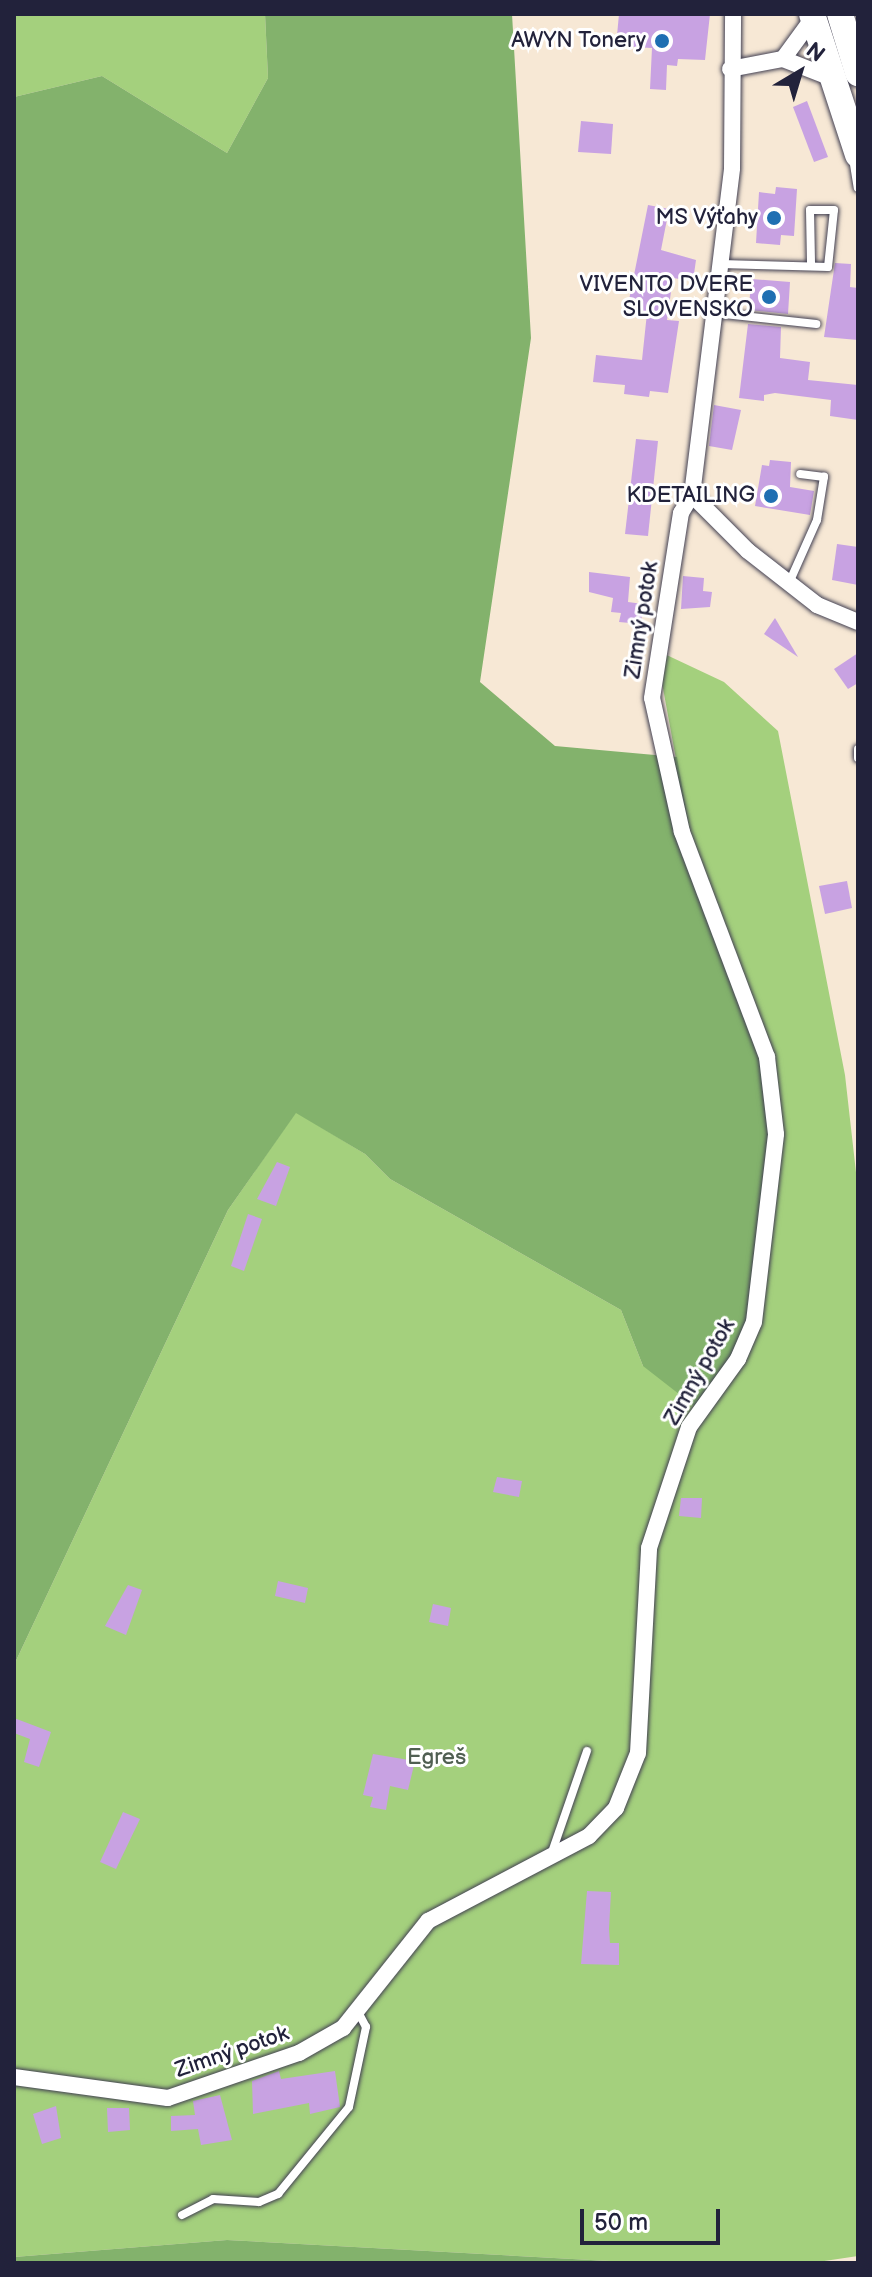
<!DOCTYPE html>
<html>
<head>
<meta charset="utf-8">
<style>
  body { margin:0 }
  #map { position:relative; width:872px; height:2277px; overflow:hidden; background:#f7e8d5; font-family:"Balsamiq Sans",sans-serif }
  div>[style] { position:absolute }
  .green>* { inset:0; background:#a4d07d }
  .forest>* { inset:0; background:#83b26c }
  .building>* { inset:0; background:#c8a2e2 }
  .roads { filter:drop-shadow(0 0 2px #424052) drop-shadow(0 0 2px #424052) }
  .service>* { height:8px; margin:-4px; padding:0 4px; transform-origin:4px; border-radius:4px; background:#fff }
  .minor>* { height:16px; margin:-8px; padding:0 8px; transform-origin:8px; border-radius:8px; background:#fff }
  .primary>* { height:26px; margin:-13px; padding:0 13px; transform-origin:13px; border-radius:13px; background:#fff }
  .dots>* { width:22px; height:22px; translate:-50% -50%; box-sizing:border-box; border:4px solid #fff; border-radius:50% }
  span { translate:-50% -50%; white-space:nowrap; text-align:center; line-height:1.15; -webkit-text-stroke:6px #fff; paint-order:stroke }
  .poi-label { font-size:22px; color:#22223b }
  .right { translate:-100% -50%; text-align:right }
  .street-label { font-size:22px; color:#22223b }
  .park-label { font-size:22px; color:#505f52 }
  .frame { position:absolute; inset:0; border:16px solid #22223b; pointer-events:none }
  .north { position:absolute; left:760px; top:32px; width:80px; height:80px; -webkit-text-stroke:6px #fff; paint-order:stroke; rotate:38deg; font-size:22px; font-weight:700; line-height:32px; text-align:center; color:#22223b }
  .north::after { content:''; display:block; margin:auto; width:28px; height:36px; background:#22223b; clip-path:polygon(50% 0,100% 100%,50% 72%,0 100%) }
  .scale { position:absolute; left:580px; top:2209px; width:140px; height:36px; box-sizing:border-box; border:4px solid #22223b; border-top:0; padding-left:10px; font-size:24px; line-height:28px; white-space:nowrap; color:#22223b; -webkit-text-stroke:6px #fff; paint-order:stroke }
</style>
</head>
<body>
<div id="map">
  <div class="green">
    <div style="clip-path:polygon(14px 14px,265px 14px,268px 78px,227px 153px,102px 76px,14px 97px)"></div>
    <div style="clip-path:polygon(656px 650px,724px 682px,778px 731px,845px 1075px,858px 1190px,858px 2256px,811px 2263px,646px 2263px,227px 2240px,14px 2257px,14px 1665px,228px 1210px,296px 1112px,365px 1154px,390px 1179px,621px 1310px,643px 1366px,754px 1031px,704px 912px)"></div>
  </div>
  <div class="forest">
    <div style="clip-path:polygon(265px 14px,512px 14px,531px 338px,480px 682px,555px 746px,677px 757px,704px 912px,754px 1031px,781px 1158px,749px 1328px,702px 1412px,643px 1366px,621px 1310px,390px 1179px,365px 1154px,296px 1113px,228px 1210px,14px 1665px,14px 97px,102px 76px,227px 153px,268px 78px)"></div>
    <div style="clip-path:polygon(227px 2240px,646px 2263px,14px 2263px,14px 2257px)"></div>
  </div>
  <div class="building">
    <div style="clip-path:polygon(619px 14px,710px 14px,705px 60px,678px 59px,677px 66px,667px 65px,666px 90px,650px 89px,652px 48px,616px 46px)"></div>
    <div style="clip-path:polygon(807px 101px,828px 157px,814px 162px,793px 107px)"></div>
    <div style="clip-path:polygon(581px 121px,613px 124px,611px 154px,578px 152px)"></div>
    <div style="clip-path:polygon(776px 187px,797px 189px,794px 236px,781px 235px,780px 245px,756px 243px,759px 192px,775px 194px)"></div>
    <div style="clip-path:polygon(648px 205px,669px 209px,661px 250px,696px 260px,693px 281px,673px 278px,667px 320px,679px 321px,668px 393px,650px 391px,649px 397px,624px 394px,625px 385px,593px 382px,596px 355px,642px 360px,647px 313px,627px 310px)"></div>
    <div style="clip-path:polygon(835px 263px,851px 264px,850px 287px,858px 288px,858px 340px,824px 337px)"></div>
    <div style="clip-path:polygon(751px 279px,790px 282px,788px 314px,749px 310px)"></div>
    <div style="clip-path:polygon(748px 324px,781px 327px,780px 358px,810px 362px,808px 380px,858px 385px,858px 420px,830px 416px,831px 400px,775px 393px,764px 395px,764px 401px,739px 398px)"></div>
    <div style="clip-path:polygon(714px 405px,741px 410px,732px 450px,709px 446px)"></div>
    <div style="clip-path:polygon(636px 439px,658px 441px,648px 536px,625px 534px)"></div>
    <div style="clip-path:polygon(770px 460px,791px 462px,790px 487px,814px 491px,810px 515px,755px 506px,762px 465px,769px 466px)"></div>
    <div style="clip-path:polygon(837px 544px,858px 547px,858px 585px,832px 580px)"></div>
    <div style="clip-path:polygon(589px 572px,630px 577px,628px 602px,643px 604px,641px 624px,619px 622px,621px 613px,611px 612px,613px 598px,589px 592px)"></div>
    <div style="clip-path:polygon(683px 576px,704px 578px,703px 591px,712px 592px,710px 607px,681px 609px)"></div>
    <div style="clip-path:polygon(775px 618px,798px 657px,764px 634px)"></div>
    <div style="clip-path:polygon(858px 653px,858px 683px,848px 689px,834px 669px)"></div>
    <div style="clip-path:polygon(847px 881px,852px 908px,825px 914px,819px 886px)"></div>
    <div style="clip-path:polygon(277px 1162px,290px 1167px,276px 1206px,257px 1199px)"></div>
    <div style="clip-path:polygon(248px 1214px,262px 1219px,244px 1271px,231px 1266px)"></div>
    <div style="clip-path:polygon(497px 1477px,522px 1481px,519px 1497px,493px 1492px)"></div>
    <div style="clip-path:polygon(681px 1498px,702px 1498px,701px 1518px,679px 1516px)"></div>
    <div style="clip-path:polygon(278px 1581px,308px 1588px,305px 1603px,275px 1596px)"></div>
    <div style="clip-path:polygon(128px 1585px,142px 1590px,126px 1635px,105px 1626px)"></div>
    <div style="clip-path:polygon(433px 1604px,451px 1608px,448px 1626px,429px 1622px)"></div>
    <div style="clip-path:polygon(14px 1718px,51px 1732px,39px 1767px,24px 1762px,30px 1739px,14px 1733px)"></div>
    <div style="clip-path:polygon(373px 1754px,415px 1761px,408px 1790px,390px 1786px,386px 1810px,370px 1807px,373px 1797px,363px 1795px)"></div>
    <div style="clip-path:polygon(123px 1812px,140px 1819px,116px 1869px,100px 1862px)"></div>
    <div style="clip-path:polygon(587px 1891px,611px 1892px,609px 1929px,610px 1943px,619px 1943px,619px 1965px,581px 1964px)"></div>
    <div style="clip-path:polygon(279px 2071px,281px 2079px,335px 2071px,340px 2107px,310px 2114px,309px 2103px,253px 2114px,252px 2081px)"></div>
    <div style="clip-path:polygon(220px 2095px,232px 2140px,201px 2145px,198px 2129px,171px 2131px,171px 2116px,195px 2115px,193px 2101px)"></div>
    <div style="clip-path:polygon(56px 2106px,61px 2138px,42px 2144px,33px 2114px)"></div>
    <div style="clip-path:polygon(107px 2108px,129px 2108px,130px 2130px,108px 2132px)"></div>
  </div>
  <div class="roads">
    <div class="service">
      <div style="left:853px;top:158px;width:30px;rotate:81deg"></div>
      <div style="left:721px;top:264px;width:107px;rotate:1.6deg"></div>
      <div style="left:828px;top:267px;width:57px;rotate:-84deg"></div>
      <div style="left:834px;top:210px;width:24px;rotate:180deg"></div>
      <div style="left:810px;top:210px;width:54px;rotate:88.9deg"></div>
      <div style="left:715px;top:313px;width:102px;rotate:6.2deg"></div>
      <div style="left:789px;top:583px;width:69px;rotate:-66deg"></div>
      <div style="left:817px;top:520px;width:44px;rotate:-80.8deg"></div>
      <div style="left:824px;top:477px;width:24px;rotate:-173deg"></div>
      <div style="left:858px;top:749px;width:9px;rotate:90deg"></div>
      <div style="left:551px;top:1855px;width:110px;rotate:-70.9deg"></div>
      <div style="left:182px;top:2215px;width:35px;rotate:-27deg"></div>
      <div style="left:213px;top:2199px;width:46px;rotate:3.7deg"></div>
      <div style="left:259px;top:2202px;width:21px;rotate:-23deg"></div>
      <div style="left:278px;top:2194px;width:112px;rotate:-50.8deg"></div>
      <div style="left:349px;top:2107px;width:82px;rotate:-78deg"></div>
      <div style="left:366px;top:2027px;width:17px;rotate:-118deg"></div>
    </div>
    <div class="minor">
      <div style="left:783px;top:59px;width:51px;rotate:-53.8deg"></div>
      <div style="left:730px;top:69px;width:54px;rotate:-10.7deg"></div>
      <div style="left:783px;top:59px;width:49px;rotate:21.4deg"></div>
      <div style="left:692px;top:495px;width:79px;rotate:45deg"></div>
      <div style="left:748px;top:551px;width:88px;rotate:38deg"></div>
      <div style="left:817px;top:605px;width:44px;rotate:22.5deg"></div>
      <div style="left:14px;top:2077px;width:155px;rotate:7.8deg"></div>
      <div style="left:168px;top:2098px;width:139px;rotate:-19deg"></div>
      <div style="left:299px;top:2053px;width:51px;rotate:-29.6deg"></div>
      <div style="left:343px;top:2028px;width:137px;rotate:-51.5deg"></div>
      <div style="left:428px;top:1921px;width:182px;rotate:-27.8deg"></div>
      <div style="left:589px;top:1836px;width:39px;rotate:-46deg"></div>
      <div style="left:616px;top:1808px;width:59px;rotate:-68.2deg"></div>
      <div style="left:638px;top:1753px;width:205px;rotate:-86.9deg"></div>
      <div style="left:649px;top:1548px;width:127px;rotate:-71.7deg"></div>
      <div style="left:689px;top:1427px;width:84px;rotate:-54.2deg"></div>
      <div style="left:738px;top:1359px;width:40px;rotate:-66.6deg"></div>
      <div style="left:754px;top:1322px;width:189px;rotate:-83.3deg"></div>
      <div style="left:776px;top:1134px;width:78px;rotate:-96.7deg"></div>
      <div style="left:767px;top:1057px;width:241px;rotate:-110.7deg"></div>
      <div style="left:682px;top:832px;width:137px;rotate:-102.6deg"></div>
      <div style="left:652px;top:698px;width:187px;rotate:-81.1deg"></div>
      <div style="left:681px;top:513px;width:21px;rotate:-59deg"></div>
      <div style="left:692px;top:495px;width:329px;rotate:-83deg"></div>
      <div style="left:732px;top:168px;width:154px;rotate:-89.6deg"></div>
    </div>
    <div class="primary">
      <div style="left:812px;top:14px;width:148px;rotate:71.9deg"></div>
      <div style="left:840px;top:14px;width:62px;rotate:73deg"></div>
    </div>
  </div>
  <div class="dots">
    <div style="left:662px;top:41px;background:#1f6fb2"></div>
    <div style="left:774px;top:218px;background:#1f6fb2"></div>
    <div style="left:769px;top:297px;background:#1f6fb2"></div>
    <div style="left:771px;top:496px;background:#1f6fb2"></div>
  </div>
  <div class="poi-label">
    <span class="right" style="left:646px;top:41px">AWYN Tonery</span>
    <span class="right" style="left:758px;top:218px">MS Výťahy</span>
    <span class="right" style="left:753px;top:297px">VIVENTO DVERE<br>SLOVENSKO</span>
    <span class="right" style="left:755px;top:496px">KDETAILING</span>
  </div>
  <div class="street-label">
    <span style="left:642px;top:620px;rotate:-81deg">Zimný potok</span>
    <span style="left:700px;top:1372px;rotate:-60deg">Zimný potok</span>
    <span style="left:232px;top:2052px;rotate:-19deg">Zimný potok</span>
  </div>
  <div class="park-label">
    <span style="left:437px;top:1758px">Egreš</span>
  </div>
  <div class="frame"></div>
  <div class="north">N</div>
  <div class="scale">50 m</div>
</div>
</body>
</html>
